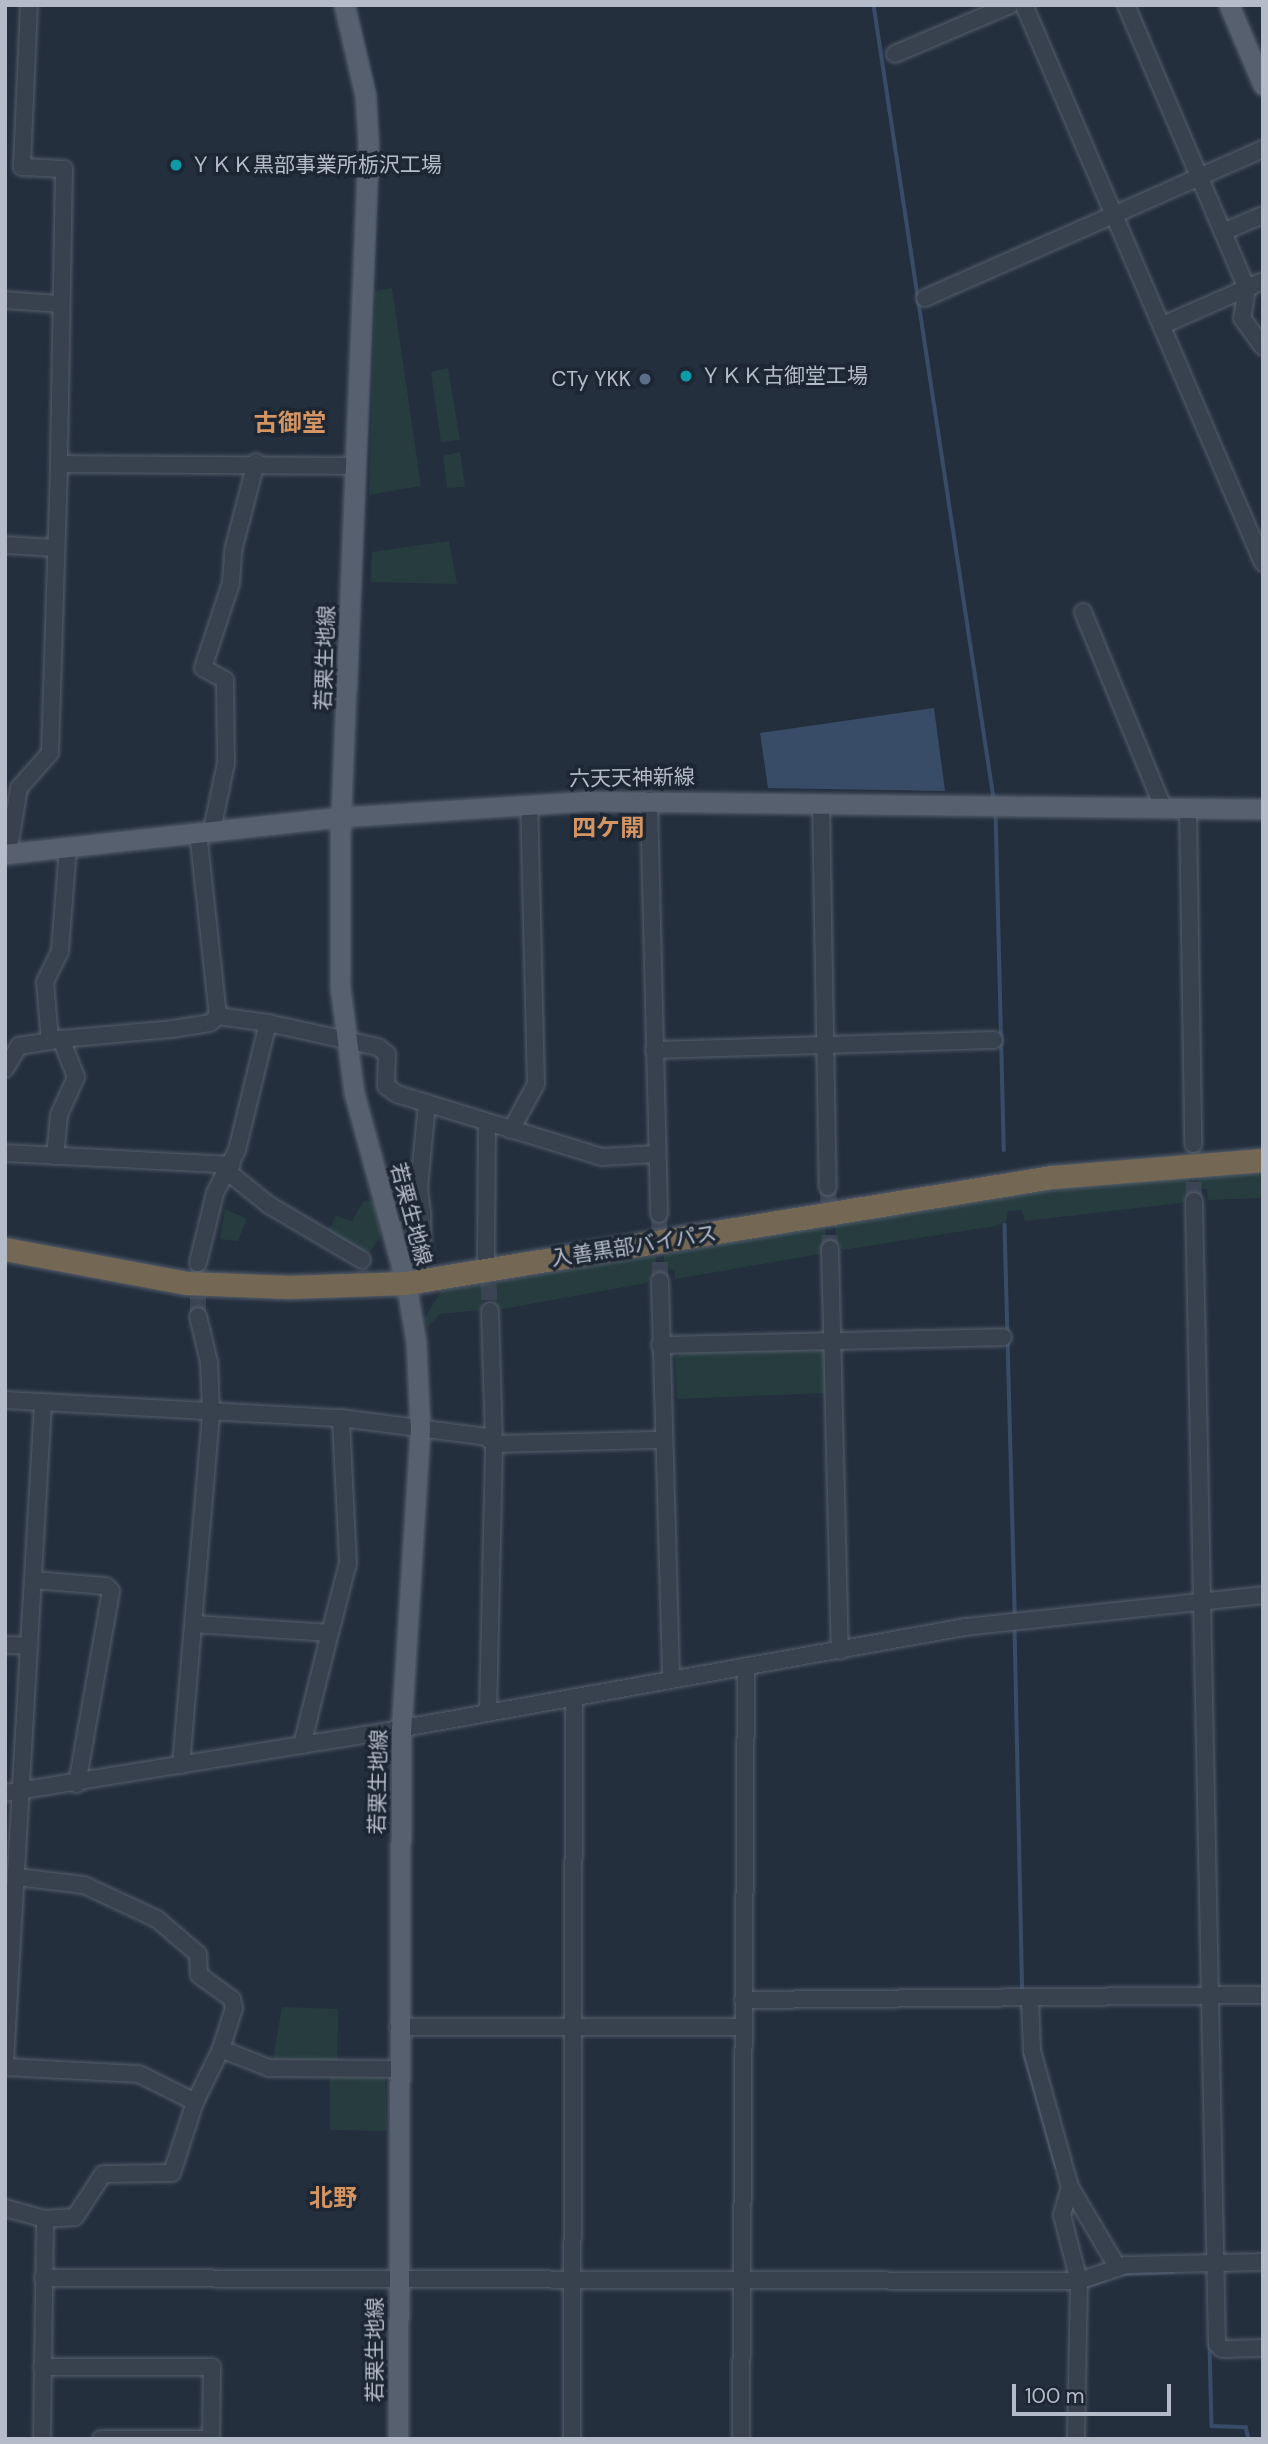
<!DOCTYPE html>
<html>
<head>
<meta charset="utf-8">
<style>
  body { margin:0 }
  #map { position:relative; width:1268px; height:2444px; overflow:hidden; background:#242f3e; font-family:"DM Sans","Noto Sans JP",sans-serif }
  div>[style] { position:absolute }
  .green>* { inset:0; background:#263c3f }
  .water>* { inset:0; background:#394c67 }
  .stream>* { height:3.5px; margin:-1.75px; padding:0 1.75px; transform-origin:1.75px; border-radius:1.75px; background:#394c67 }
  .minor-tunnel>* { height:16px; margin-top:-8px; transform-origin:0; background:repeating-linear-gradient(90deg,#3a4453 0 16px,transparent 0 24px) }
  .roads { filter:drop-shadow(0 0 2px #565f6c) drop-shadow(0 0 2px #565f6c) }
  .minor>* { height:16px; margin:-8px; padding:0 8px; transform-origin:8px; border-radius:8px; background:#38414e }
  .major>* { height:19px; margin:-9.5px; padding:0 9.5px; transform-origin:9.5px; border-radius:9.5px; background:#56606e }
  .highway>* { height:23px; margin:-11.5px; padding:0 11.5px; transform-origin:11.5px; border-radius:11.5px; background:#746855 }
  .dots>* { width:19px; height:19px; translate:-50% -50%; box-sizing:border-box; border:4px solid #1d2633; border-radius:50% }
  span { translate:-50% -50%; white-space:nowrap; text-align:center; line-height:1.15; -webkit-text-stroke:7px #1d2633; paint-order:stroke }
  .poi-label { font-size:21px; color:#b4bcc9 }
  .left { translate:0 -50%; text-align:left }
  .right { translate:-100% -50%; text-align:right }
  .street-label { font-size:21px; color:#b4bcc9 }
  .quarter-label { font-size:24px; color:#d59563; font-weight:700 }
  .frame { position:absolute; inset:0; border:7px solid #b4bcc9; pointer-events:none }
  .scale { position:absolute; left:1012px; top:2384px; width:159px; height:32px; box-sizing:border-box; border:4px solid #b4bcc9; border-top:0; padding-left:9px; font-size:21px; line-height:24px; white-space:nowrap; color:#b4bcc9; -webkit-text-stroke:5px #1d2633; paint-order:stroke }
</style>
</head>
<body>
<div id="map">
  <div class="green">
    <div style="clip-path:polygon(392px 288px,421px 486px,369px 495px,375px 291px)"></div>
    <div style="clip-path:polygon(448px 368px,460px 440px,441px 442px,431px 372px)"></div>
    <div style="clip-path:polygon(460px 452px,465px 487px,447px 488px,443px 456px)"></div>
    <div style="clip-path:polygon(449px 541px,457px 584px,371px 582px,372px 552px)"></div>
    <div style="clip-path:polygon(1263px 1169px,1263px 1198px,1208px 1200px,1207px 1189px,1198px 1189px,1199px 1171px)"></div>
    <div style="clip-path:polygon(1189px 1172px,1189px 1200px,1180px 1203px,1025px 1221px,1022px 1210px,1008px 1211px,1006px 1222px,995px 1226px,842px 1250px,836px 1241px,835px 1220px,1105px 1180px)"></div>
    <div style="clip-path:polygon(374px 1200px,381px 1236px,365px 1258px,328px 1233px,336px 1216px,352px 1221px,363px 1202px)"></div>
    <div style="clip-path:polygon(225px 1209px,247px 1219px,238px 1241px,220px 1239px)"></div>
    <div style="clip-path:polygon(402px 1218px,417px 1218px,420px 1251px,408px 1246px)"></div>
    <div style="clip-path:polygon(825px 1222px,826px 1252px,820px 1254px,675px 1279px,674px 1269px,664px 1271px,664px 1255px)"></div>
    <div style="clip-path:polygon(656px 1256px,656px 1273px,646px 1283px,502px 1309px,494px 1306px,493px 1299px,483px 1301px,481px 1310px,440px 1314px,427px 1328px,425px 1317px,442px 1290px)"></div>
    <div style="clip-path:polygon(826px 1346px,828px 1393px,677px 1399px,675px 1358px,680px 1353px)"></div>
    <div style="clip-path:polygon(282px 2007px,338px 2009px,337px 2061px,273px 2059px)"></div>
    <div style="clip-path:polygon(330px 2075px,385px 2075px,387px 2131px,330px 2130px)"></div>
  </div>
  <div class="water">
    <div style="clip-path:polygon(934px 708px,945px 791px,768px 788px,760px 733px)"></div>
  </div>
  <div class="stream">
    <div style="left:354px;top:5px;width:90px;rotate:76.6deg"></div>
    <div style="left:375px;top:93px;width:57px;rotate:87deg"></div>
    <div style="left:378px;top:150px;width:539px;rotate:92.34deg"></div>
    <div style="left:874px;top:5px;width:802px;rotate:81.4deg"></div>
    <div style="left:996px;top:812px;width:338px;rotate:88.6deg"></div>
    <div style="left:1005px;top:1225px;width:391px;rotate:88.5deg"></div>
    <div style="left:1015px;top:1627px;width:367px;rotate:88.8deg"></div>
    <div style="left:1025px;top:2054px;width:118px;rotate:74.3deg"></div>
    <div style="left:1121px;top:2274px;width:52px;rotate:-2.2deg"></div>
    <div style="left:1082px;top:2288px;width:24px;rotate:-19deg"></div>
    <div style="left:1210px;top:2345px;width:81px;rotate:88.6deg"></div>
    <div style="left:1212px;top:2426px;width:34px;rotate:2deg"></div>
    <div style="left:1246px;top:2427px;width:12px;rotate:76deg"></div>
  </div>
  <div class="minor-tunnel">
    <div style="left:1193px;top:1158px;width:43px;rotate:88.7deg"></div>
    <div style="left:828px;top:1187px;width:62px;rotate:88.2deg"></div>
    <div style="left:659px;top:1214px;width:67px;rotate:89.1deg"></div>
    <div style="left:487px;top:1260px;width:51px;rotate:86.6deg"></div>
    <div style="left:198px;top:1273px;width:43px;rotate:90deg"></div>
  </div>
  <div class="roads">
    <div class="minor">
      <div style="left:29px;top:5px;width:162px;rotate:92.5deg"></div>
      <div style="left:22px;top:167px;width:42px;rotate:2.7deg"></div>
      <div style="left:64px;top:169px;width:295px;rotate:91deg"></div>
      <div style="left:59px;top:464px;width:295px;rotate:0.4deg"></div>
      <div style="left:1024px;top:5px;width:607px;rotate:66.81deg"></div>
      <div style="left:1126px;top:5px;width:308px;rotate:66.9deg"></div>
      <div style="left:1247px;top:288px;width:30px;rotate:99deg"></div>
      <div style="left:1242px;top:318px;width:36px;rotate:54deg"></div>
      <div style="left:895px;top:54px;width:125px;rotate:-23.1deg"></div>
      <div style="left:1223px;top:232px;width:43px;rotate:-23deg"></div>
      <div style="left:925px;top:298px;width:369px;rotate:-23.8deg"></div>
      <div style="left:5px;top:300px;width:55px;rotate:4.2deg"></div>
      <div style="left:1163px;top:325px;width:109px;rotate:-23.7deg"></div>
      <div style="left:5px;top:545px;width:50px;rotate:3.4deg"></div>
      <div style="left:1083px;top:612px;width:211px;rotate:67.7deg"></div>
      <div style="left:649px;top:800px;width:414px;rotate:88.6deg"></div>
      <div style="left:821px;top:803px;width:384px;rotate:89deg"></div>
      <div style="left:1188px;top:808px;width:336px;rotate:89.1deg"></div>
      <div style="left:212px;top:830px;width:68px;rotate:-78.2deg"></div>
      <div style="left:226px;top:763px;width:83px;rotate:-90.7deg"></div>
      <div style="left:225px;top:680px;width:25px;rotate:-151deg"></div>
      <div style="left:203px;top:668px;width:89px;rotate:-71.8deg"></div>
      <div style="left:231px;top:583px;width:32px;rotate:-86deg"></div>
      <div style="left:233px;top:551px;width:92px;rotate:-75.5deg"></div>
      <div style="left:198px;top:832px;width:185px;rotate:83.8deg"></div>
      <div style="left:218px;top:1016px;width:50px;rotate:8deg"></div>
      <div style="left:8px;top:853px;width:66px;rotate:-80.4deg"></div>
      <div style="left:19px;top:788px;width:47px;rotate:-48.5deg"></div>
      <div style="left:50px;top:753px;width:289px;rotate:-88.2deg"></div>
      <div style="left:61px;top:1039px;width:11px;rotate:170deg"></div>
      <div style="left:50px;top:1041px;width:59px;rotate:-94.8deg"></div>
      <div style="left:45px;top:982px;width:34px;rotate:-64deg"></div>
      <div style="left:60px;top:951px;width:103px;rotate:-85.6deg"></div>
      <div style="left:654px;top:1050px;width:340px;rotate:-1.7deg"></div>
      <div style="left:5px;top:1069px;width:27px;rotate:-59deg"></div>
      <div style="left:19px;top:1046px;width:31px;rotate:-9deg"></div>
      <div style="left:511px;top:1130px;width:52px;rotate:-61.5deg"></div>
      <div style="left:536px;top:1084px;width:280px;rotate:-91.4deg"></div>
      <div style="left:5px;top:1153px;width:227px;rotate:3deg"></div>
      <div style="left:55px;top:1156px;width:41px;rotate:-84.4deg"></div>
      <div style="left:59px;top:1115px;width:42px;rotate:-65.9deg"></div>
      <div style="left:76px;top:1077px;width:41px;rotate:-111.5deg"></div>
      <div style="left:61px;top:1039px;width:111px;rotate:-5.1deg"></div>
      <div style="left:172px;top:1029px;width:38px;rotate:-9deg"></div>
      <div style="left:210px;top:1023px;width:11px;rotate:-41deg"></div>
      <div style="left:228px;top:1172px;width:53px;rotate:38.8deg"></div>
      <div style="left:269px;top:1205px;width:108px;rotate:30.6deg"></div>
      <div style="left:1194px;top:1201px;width:1143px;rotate:88.85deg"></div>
      <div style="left:1217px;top:2344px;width:7px;rotate:45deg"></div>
      <div style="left:1222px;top:2349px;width:41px;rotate:-1.4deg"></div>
      <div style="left:422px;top:1213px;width:39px;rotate:89deg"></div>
      <div style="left:388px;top:1214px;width:34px;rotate:-2deg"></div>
      <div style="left:422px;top:1213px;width:26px;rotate:-97deg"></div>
      <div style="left:419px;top:1187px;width:83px;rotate:-84.5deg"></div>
      <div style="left:830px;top:1249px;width:402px;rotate:88.6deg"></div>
      <div style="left:486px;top:1257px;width:134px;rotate:-89.6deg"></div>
      <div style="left:198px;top:1263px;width:72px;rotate:-76.3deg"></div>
      <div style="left:215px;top:1193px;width:48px;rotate:-62.9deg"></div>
      <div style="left:237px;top:1150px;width:131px;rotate:-76.3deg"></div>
      <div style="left:268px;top:1023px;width:113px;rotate:12.3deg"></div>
      <div style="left:378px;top:1047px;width:11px;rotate:38deg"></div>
      <div style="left:387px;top:1054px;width:32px;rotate:92deg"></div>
      <div style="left:386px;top:1086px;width:14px;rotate:36deg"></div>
      <div style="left:397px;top:1094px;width:214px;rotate:17.1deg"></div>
      <div style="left:602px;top:1157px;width:55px;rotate:-3.1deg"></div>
      <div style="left:660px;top:1281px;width:399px;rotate:88.4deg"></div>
      <div style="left:660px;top:1345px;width:343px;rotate:-1.3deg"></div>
      <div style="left:5px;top:1400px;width:336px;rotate:3.1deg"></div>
      <div style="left:341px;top:1418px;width:147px;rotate:7.4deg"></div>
      <div style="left:487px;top:1437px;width:10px;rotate:45deg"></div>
      <div style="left:494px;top:1444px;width:169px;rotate:-1.4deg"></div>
      <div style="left:33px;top:1580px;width:73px;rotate:4.7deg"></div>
      <div style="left:106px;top:1586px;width:7px;rotate:45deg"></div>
      <div style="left:111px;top:1591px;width:196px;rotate:100deg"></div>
      <div style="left:194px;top:1624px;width:136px;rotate:3.8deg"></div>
      <div style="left:330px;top:1633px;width:72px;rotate:-75.6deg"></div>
      <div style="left:348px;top:1563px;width:145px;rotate:-92.8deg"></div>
      <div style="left:5px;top:1645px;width:24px;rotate:2deg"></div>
      <div style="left:29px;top:1646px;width:415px;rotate:93.3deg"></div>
      <div style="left:29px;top:1646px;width:244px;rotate:-86.7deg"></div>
      <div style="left:488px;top:1713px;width:269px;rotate:-88.7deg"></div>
      <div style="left:494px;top:1444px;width:133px;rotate:-91.7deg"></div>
      <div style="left:302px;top:1745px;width:115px;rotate:-76deg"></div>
      <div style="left:181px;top:1765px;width:354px;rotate:-85.1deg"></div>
      <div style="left:211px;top:1412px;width:50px;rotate:-92.3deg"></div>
      <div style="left:209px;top:1362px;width:47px;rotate:-103.4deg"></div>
      <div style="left:5px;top:1793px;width:382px;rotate:-9.2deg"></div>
      <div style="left:382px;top:1732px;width:592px;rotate:-10.21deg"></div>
      <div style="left:965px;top:1627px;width:300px;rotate:-6.1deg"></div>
      <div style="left:17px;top:1877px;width:67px;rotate:6.8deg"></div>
      <div style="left:84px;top:1885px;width:81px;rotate:25deg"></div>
      <div style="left:157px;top:1919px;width:54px;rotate:40.5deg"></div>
      <div style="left:198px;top:1954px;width:21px;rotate:87deg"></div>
      <div style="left:199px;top:1975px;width:41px;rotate:36deg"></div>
      <div style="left:232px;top:1999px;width:9px;rotate:77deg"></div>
      <div style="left:234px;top:2008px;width:43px;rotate:107.6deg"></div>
      <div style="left:1030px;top:1998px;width:53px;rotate:87.8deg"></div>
      <div style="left:1032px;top:2051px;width:141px;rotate:74.4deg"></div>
      <div style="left:1070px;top:2187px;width:94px;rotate:59.3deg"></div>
      <div style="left:743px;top:2000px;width:520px;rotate:-0.55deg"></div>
      <div style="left:398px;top:2027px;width:344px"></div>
      <div style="left:5px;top:2067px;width:134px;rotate:3deg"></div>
      <div style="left:139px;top:2074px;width:63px;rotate:26.6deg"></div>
      <div style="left:1070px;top:2187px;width:29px;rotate:106deg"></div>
      <div style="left:1062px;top:2215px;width:68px;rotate:75.6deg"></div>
      <div style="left:1079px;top:2281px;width:158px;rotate:91.1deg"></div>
      <div style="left:5px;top:2208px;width:41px;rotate:15.4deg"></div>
      <div style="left:45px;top:2219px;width:30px;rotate:-4deg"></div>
      <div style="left:75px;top:2217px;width:51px;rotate:-56.9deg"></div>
      <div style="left:103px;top:2174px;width:69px;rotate:-0.8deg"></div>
      <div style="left:172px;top:2173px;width:75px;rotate:-72.1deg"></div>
      <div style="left:195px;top:2102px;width:59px;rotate:-63.9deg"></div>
      <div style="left:221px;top:2049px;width:52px;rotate:21.6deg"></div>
      <div style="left:269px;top:2068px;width:129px;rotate:0.4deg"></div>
      <div style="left:43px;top:2278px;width:1036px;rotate:0.17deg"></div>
      <div style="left:1079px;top:2281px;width:50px;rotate:-18.8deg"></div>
      <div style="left:1126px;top:2265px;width:137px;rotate:-1.3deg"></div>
      <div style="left:42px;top:2367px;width:170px"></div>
      <div style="left:212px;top:2367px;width:72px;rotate:90.8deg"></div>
      <div style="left:211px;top:2439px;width:110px;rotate:180deg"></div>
      <div style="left:42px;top:2439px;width:220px;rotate:-89.2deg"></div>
      <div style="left:572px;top:2439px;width:742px;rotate:-89.85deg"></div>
      <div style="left:741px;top:2439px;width:773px;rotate:-89.63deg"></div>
    </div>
    <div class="major">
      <div style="left:344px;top:5px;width:93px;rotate:77deg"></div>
      <div style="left:365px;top:96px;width:47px;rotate:86.3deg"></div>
      <div style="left:368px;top:143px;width:694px;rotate:92.31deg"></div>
      <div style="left:340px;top:836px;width:151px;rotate:90deg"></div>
      <div style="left:340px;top:987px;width:107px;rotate:82.5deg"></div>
      <div style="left:354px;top:1093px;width:197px;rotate:74.7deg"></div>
      <div style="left:406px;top:1283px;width:60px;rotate:80.4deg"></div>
      <div style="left:416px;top:1342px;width:87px;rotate:87.4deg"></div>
      <div style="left:420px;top:1429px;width:300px;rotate:93.6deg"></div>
      <div style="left:401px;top:1728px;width:711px;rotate:90.24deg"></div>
      <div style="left:1229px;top:5px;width:87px;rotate:67deg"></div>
      <div style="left:5px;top:854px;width:339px;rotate:-6.3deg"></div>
      <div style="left:342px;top:817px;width:246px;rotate:-3.7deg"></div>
      <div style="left:587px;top:801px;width:676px;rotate:0.68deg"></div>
    </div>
    <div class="highway">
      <div style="left:5px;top:1249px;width:184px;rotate:10.6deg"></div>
      <div style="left:186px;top:1283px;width:103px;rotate:2.2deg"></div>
      <div style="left:289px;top:1287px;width:117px;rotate:-2deg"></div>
      <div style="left:406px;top:1283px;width:655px;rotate:-9.32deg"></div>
      <div style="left:1052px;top:1177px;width:212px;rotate:-4.6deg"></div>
    </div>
  </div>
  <div class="dots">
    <div style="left:176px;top:165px;background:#0f9aa8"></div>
    <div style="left:686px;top:376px;background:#0f9aa8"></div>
    <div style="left:645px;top:379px;background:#5c6f8a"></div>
  </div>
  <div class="poi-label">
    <span class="left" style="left:190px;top:165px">ＹＫＫ黒部事業所栃沢工場</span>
    <span class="left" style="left:700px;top:376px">ＹＫＫ古御堂工場</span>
    <span class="right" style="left:631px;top:379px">CTy YKK</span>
  </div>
  <div class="street-label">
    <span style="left:325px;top:658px;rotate:-88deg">若栗生地線</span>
    <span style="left:632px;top:778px;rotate:-1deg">六天天神新線</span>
    <span style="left:411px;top:1214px;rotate:75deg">若栗生地線</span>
    <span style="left:634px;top:1246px;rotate:-9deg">入善黒部バイパス</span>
    <span style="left:378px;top:1782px;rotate:-89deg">若栗生地線</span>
    <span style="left:375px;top:2350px;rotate:-90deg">若栗生地線</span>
  </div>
  <div class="quarter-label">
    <span style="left:290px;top:423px">古御堂</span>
    <span style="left:608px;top:828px">四ケ開</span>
    <span style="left:333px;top:2198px">北野</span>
  </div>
  <div class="frame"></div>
  <div class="scale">100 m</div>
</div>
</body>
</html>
